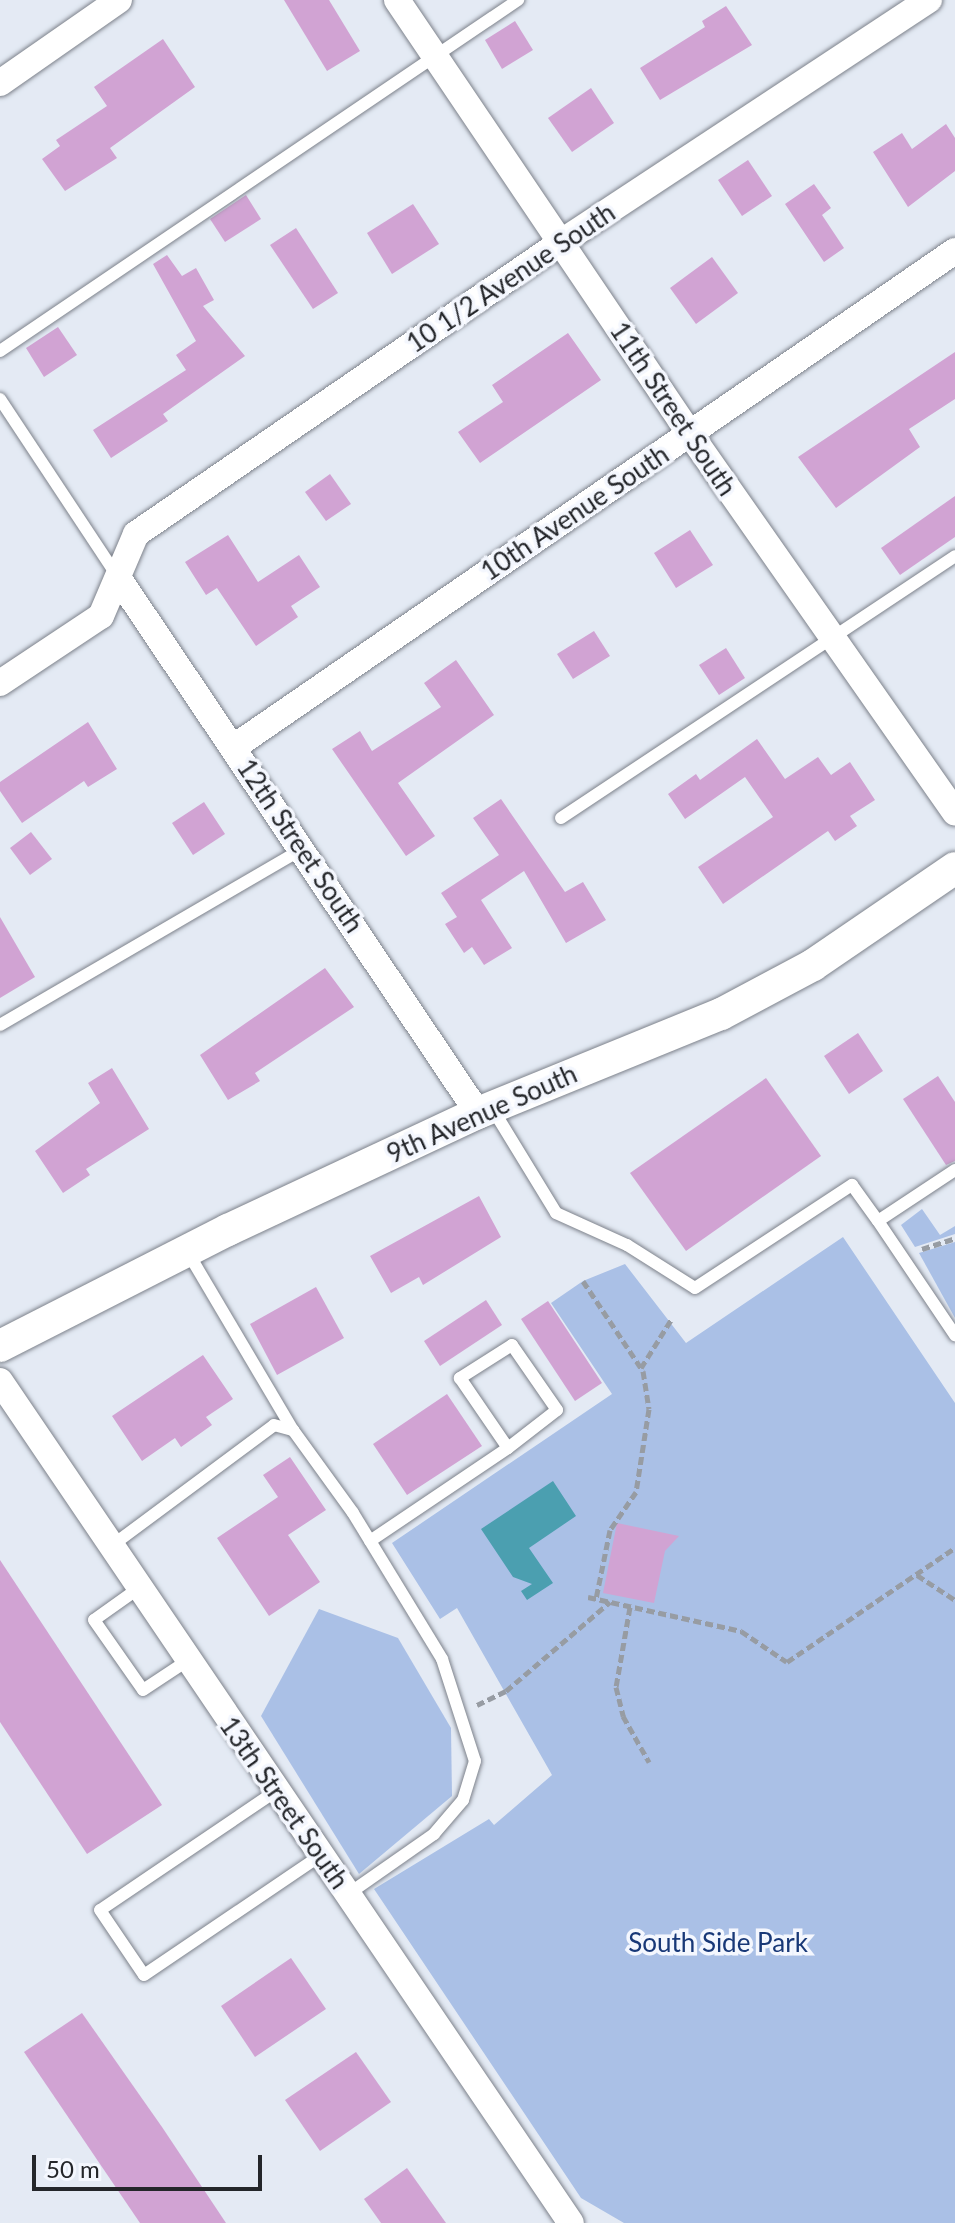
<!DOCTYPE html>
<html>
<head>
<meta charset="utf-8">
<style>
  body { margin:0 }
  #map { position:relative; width:955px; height:2223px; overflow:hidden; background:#e4eaf4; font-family:Lato,sans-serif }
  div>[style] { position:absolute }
  .green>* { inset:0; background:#aac0e6 }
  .water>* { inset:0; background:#4b9fb0 }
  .building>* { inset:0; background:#d1a3d3 }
  .path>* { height:5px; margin-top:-2.5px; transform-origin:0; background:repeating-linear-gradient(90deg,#979ca3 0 8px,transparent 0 12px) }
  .roads { filter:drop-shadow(0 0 2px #7d828b) drop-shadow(0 0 2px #7d828b) }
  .service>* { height:12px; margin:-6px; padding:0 6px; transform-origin:6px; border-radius:6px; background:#fff }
  .minor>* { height:26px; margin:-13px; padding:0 13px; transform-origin:13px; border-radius:13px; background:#fff }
  .tertiary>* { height:32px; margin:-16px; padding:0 16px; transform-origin:16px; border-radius:16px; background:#fff }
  span { translate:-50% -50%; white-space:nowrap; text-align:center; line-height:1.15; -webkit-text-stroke:7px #f4f7fe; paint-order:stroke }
  .street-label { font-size:26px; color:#24262a }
  .park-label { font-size:26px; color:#183877 }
  .scale { position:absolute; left:32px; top:2155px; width:230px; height:36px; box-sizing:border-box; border:4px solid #24262a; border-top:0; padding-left:10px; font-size:24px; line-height:28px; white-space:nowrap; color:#24262a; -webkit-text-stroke:6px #f4f7fe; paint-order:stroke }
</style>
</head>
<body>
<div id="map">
  <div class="green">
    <div style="clip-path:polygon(922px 1209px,940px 1235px,955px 1226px,955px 1234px,915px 1247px,901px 1225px)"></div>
    <div style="clip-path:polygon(843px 1237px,955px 1403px,955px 2223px,624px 2223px,581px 2198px,374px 1889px,489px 1819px,494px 1825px,552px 1775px,457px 1608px,440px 1619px,392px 1543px,612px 1394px,551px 1303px,583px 1281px,625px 1264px,686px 1343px)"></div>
    <div style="clip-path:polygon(955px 1242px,955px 1318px,919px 1253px)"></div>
    <div style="clip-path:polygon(319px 1609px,398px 1638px,451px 1728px,452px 1796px,359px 1874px,261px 1716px)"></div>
  </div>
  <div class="water">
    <div style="clip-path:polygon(553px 1481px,576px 1516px,529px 1548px,553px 1583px,527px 1600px,521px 1591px,532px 1584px,513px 1577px,481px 1529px)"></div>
  </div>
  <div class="building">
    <div style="clip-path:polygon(284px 0,329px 0,360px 51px,327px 71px)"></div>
    <div style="clip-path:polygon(726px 6px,752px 45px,660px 100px,640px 68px,705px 27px,702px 21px)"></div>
    <div style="clip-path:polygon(515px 21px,533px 50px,502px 69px,485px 40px)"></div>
    <div style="clip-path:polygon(163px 39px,195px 87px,110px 148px,117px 158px,65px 191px,42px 159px,60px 146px,56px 140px,107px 106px,94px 87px)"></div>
    <div style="clip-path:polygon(591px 88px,614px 123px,572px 152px,548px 118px)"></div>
    <div style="clip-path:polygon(946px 124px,955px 138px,955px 171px,908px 207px,873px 152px,902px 133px,912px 149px)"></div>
    <div style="clip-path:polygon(748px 160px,772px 196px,742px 216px,718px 180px)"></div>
    <div style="clip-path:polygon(814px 184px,831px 208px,822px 215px,844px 248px,824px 262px,785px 204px)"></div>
    <div style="clip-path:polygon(246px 195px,261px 219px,225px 242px,210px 219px)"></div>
    <div style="clip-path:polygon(413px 204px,439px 244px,392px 274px,367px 233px)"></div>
    <div style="clip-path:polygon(296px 228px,338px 293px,313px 309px,270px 245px)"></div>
    <div style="clip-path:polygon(167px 255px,182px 276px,196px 268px,214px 300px,203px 306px,245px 356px,163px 414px,168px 421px,111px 458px,93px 430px,186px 370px,176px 355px,196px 341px,153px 264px)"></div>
    <div style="clip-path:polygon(712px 257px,738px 293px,696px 324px,670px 288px)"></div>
    <div style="clip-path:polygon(58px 327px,77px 355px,44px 377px,26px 348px)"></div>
    <div style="clip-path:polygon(568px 333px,601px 380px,480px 463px,458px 432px,503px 402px,492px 385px)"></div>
    <div style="clip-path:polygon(955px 352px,955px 399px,909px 429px,920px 447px,836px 508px,798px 457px)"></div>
    <div style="clip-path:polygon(330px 474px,351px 504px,326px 521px,305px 492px)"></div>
    <div style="clip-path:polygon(955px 496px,955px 537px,900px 575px,881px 548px)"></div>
    <div style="clip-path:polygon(690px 530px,713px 565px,676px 588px,654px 553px)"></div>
    <div style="clip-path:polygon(228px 535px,258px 582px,299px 555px,320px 587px,291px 606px,298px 617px,256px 646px,217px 588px,206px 595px,185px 562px)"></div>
    <div style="clip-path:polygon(594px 631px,610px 656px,573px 679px,557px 654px)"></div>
    <div style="clip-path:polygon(726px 648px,745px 678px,719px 695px,699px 665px)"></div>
    <div style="clip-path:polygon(456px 660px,494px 715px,398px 783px,435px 836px,406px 856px,332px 749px,360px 731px,372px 751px,441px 707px,424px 683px)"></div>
    <div style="clip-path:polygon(88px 722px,117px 769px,88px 787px,84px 781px,22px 823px,0 791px,0 782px)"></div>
    <div style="clip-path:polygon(757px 739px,785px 779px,818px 757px,831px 775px,850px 762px,875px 800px,850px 816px,857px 826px,835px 841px,828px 831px,723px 904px,698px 867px,773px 817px,745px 777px,685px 819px,668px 794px,696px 774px,700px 780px)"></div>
    <div style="clip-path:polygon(501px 799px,565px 892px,583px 882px,606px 920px,566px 943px,524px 871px,481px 900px,512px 948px,484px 965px,472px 947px,464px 953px,445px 924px,457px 917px,441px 893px,499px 855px,473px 818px)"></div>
    <div style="clip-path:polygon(204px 802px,225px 834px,193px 855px,172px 823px)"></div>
    <div style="clip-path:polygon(31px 832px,52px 859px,30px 875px,10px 848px)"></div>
    <div style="clip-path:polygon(0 917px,35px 977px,0 998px)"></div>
    <div style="clip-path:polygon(325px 968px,354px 1007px,255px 1073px,260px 1081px,228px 1100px,200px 1055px)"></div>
    <div style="clip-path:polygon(858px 1033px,883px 1071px,849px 1094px,824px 1056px)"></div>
    <div style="clip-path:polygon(112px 1068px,149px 1129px,86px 1169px,90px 1175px,63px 1193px,35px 1151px,100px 1103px,88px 1083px)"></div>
    <div style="clip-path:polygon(938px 1076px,955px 1102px,955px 1161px,946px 1165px,903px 1099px)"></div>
    <div style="clip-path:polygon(766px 1078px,821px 1156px,686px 1251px,630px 1173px)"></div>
    <div style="clip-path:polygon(479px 1196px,501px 1237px,423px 1285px,419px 1277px,391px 1293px,370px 1256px)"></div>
    <div style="clip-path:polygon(316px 1287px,344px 1338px,277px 1375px,250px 1324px)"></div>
    <div style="clip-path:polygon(486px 1300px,502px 1325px,440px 1366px,424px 1341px)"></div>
    <div style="clip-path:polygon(548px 1301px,602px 1383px,575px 1401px,521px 1319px)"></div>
    <div style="clip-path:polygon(203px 1355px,233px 1399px,206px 1417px,212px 1425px,181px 1447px,175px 1438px,142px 1461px,112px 1416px)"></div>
    <div style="clip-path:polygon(447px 1394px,482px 1446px,407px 1495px,373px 1444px)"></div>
    <div style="clip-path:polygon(290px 1457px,326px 1510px,288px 1535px,320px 1582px,269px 1616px,217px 1538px,278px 1497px,263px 1475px)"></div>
    <div style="clip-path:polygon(617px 1523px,679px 1536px,665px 1551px,654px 1603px,603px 1593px)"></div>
    <div style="clip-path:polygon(0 1560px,162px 1805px,87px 1854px,0 1722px)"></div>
    <div style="clip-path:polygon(291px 1958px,326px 2009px,255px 2057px,221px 2006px)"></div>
    <div style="clip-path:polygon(82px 2013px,162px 2127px,226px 2223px,140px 2223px,24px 2052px)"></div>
    <div style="clip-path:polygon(356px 2052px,391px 2102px,320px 2151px,285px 2100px)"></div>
    <div style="clip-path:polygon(407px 2168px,446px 2223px,381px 2223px,364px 2199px)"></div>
  </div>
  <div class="path">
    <div style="left:922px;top:1249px;width:35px;rotate:-18deg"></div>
    <div style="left:583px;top:1281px;width:108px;rotate:56.3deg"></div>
    <div style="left:643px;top:1371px;width:38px;rotate:81deg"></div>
    <div style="left:649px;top:1409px;width:84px;rotate:98.9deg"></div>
    <div style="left:636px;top:1492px;width:46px;rotate:124.4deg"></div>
    <div style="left:610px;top:1530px;width:70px;rotate:101.5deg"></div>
    <div style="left:641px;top:1368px;width:57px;rotate:-58deg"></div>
    <div style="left:917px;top:1575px;width:45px;rotate:33.3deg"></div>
    <div style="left:588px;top:1597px;width:157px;rotate:12.5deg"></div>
    <div style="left:741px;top:1631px;width:55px;rotate:34deg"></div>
    <div style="left:787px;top:1662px;width:203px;rotate:-34.2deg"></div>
    <div style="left:630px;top:1607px;width:81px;rotate:99.9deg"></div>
    <div style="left:616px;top:1687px;width:30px;rotate:76deg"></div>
    <div style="left:623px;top:1716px;width:53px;rotate:60.5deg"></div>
    <div style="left:477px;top:1705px;width:32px;rotate:-26deg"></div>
    <div style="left:506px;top:1691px;width:137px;rotate:-40.6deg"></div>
  </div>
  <div class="roads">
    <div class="service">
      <div style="left:0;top:351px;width:626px;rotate:-34.12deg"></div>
      <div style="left:0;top:399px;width:214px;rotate:56.5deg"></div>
      <div style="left:561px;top:818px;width:473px;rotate:-33.6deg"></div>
      <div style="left:0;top:1025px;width:350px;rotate:-30.2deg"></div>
      <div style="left:492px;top:1108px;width:123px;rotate:58.6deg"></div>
      <div style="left:556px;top:1213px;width:78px;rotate:24.3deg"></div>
      <div style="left:627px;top:1245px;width:80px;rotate:32.3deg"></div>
      <div style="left:695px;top:1288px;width:188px;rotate:-33.3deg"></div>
      <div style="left:852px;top:1185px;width:44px;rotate:54.2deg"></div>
      <div style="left:955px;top:1170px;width:92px;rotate:146.5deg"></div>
      <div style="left:878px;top:1221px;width:138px;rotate:56deg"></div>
      <div style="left:187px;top:1251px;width:208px;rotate:59.4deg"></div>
      <div style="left:370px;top:1541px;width:166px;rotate:-34deg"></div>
      <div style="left:508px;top:1448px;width:62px;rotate:-37.8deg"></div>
      <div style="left:557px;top:1410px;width:79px;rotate:-124.7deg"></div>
      <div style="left:512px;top:1345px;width:62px;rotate:147.6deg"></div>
      <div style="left:460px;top:1378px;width:85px;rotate:55.6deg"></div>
      <div style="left:110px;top:1547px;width:204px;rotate:-36.6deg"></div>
      <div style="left:274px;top:1425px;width:20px;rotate:15deg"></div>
      <div style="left:293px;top:1430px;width:102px;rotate:54.1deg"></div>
      <div style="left:353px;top:1513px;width:171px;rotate:58.6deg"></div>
      <div style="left:442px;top:1659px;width:107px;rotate:72.1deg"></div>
      <div style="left:475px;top:1761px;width:41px;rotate:107.1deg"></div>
      <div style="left:463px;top:1800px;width:45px;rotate:130.5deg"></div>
      <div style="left:434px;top:1834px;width:106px;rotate:145deg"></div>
      <div style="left:139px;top:1588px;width:55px;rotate:144.6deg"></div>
      <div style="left:94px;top:1620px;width:85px;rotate:55deg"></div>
      <div style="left:143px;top:1690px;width:53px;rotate:-33.4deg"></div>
      <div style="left:276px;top:1791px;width:212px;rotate:145.9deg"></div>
      <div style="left:100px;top:1910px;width:78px;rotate:55.9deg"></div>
      <div style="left:144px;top:1975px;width:212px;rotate:-34.1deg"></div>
    </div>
    <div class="minor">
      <div style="left:397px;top:0;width:524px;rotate:55.98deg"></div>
      <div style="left:690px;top:434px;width:462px;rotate:55deg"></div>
      <div style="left:0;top:83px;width:145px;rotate:-34.9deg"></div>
      <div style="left:119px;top:579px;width:643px;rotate:56.09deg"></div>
      <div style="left:0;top:683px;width:121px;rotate:-33.6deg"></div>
      <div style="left:101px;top:616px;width:89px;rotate:-66.9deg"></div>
      <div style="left:136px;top:534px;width:514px;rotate:-34.46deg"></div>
      <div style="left:560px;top:243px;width:442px;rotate:-33.4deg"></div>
      <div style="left:234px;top:747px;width:875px;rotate:-34.53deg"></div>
      <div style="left:0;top:1381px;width:1017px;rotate:55.86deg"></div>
    </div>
    <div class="tertiary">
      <div style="left:0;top:1346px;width:256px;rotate:-27deg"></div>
      <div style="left:228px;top:1230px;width:276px;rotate:-25.1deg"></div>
      <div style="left:478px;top:1113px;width:262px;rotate:-22.2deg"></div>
      <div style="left:721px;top:1014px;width:104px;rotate:-28deg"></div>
      <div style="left:813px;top:965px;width:172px;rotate:-34.3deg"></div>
    </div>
  </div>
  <div class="street-label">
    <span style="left:511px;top:278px;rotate:-34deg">10 1/2 Avenue South</span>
    <span style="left:673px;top:409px;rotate:56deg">11th Street South</span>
    <span style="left:575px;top:513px;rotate:-34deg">10th Avenue South</span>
    <span style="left:300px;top:846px;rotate:56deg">12th Street South</span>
    <span style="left:482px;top:1114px;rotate:-24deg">9th Avenue South</span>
    <span style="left:284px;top:1803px;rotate:55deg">13th Street South</span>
  </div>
  <div class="park-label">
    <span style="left:718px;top:1943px">South Side Park</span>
  </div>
  <div class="scale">50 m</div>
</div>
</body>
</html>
